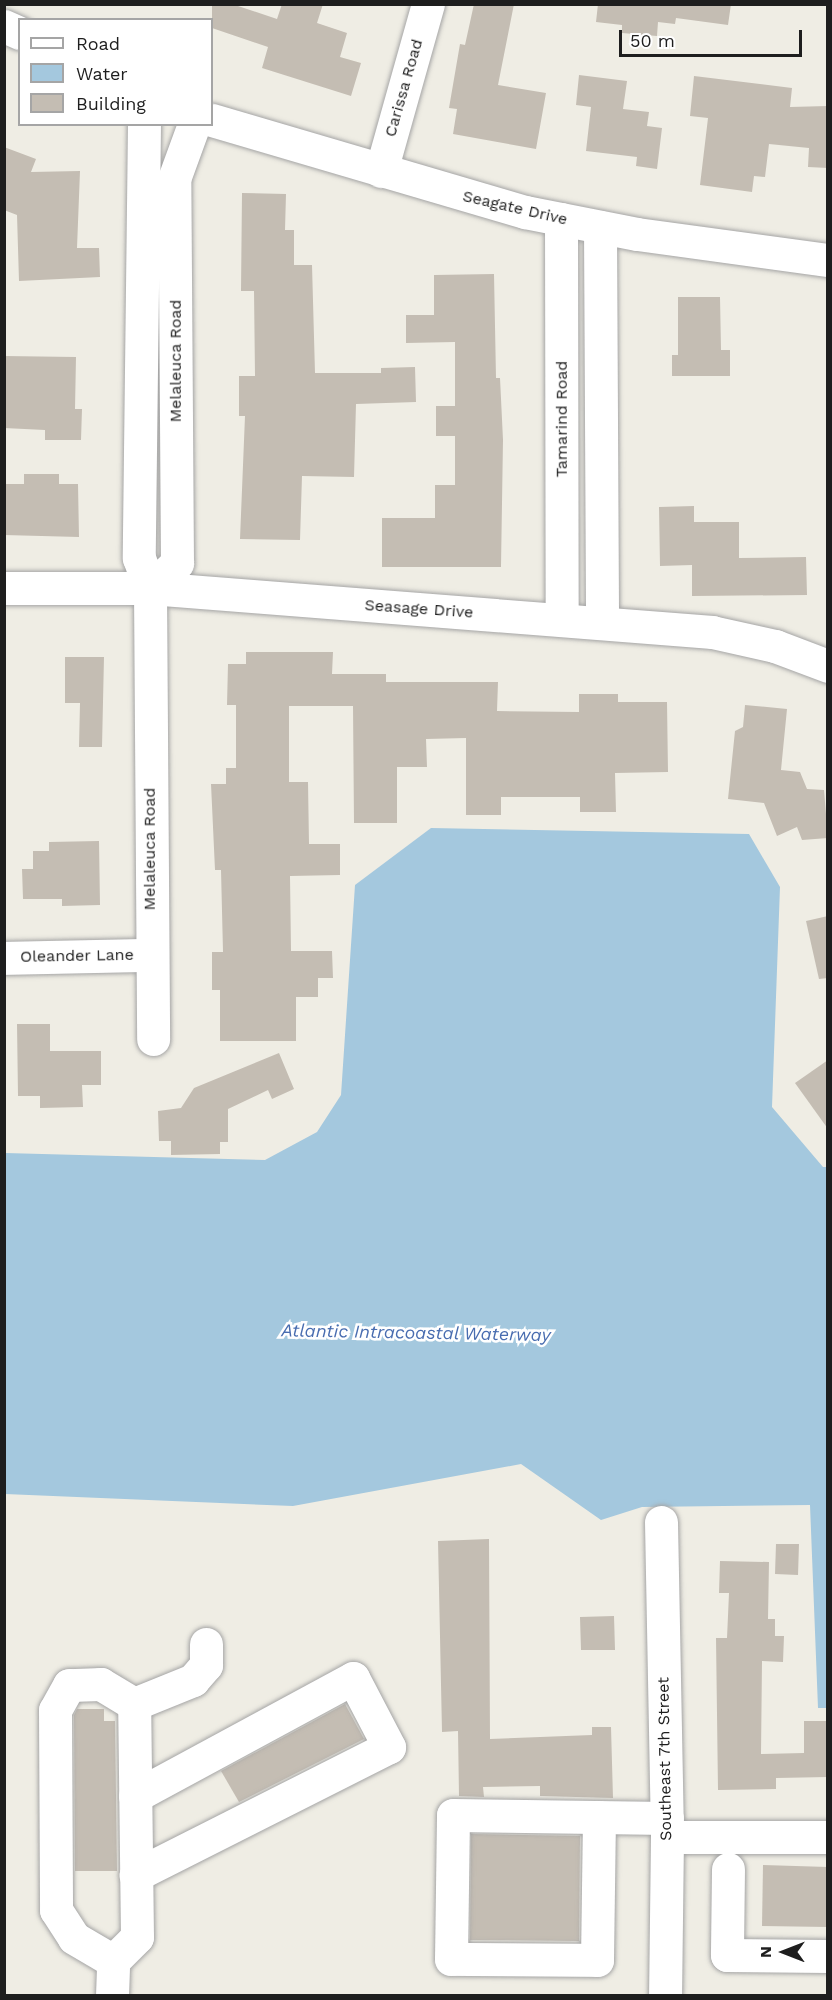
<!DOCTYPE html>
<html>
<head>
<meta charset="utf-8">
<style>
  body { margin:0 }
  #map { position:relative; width:832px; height:2000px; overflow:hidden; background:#efede4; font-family:"Work Sans",sans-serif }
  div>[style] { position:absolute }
  .water>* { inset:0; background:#a4c8de }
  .building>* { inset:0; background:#c4bdb3 }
  .roads { filter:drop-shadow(0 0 2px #a5a5a5) drop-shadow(0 0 2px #a5a5a5) }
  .minor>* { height:33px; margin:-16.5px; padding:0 16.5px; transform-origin:16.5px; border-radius:16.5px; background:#fff }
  span { translate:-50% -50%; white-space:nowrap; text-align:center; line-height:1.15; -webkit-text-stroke:5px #fff; paint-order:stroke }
  .street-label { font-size:16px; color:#1e1e1e }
  .water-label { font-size:18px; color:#496db0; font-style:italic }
  .frame { position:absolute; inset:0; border:6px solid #1e1e1e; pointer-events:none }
  .legend { position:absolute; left:18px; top:18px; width:195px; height:108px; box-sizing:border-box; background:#fff; border:2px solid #a5a5a5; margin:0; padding:8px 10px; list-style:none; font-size:18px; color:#1e1e1e }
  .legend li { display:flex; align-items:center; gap:12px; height:30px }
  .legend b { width:30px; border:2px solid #a5a5a5 }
  .north { position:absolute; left:754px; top:1922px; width:60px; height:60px; -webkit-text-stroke:4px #fff; paint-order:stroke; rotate:270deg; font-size:16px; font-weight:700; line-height:24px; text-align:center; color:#1e1e1e }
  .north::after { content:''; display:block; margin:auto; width:21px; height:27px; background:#1e1e1e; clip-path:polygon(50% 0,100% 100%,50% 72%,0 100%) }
  .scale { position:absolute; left:619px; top:30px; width:183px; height:27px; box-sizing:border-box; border:3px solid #1e1e1e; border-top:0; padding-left:8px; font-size:18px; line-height:21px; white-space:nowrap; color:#1e1e1e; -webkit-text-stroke:4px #fff; paint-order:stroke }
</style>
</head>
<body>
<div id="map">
  <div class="water">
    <div style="clip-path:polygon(431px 828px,749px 834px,780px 887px,772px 1107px,823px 1167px,827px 1167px,827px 1708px,818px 1708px,810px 1505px,642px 1507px,601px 1520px,521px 1464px,293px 1506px,5px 1494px,5px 1153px,265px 1160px,317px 1132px,341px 1095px,355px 885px)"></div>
  </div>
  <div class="building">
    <div style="clip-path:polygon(212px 4px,232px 4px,277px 19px,282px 4px,323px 4px,317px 23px,347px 33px,340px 57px,361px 63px,351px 96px,262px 68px,268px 47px,212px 28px)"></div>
    <div style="clip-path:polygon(474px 4px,514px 4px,498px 85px,546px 93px,536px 149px,453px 134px,457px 109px,449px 108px,460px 44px,465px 45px)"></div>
    <div style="clip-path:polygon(598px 4px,731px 4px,728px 25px,676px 18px,675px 24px,658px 22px,657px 36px,622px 33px,622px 25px,596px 22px)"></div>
    <div style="clip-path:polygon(579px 75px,627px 81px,623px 109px,649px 112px,647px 126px,662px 128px,657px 169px,636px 166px,637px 157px,586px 151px,591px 107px,576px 105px)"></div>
    <div style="clip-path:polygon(694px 76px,792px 88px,790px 107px,828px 106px,828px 168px,808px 167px,809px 148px,769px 144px,765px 177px,754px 176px,752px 192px,700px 185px,708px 118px,690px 116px)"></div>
    <div style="clip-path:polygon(4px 147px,36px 159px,31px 172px,80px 171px,77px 248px,99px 248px,100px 277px,19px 281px,17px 215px,4px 210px)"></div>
    <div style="clip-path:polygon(242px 193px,286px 194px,285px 230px,294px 230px,294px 265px,312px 265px,315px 373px,381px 373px,381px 368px,415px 367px,416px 402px,356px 404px,354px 477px,302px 476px,300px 540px,240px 539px,245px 416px,239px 416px,239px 376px,255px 376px,254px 291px,241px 291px)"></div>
    <div style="clip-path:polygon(494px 274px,496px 378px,500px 378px,503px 440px,501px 567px,382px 567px,382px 518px,435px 518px,435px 485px,455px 485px,455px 436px,436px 436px,436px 406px,455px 406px,455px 342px,406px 343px,406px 315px,434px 315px,434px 275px)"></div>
    <div style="clip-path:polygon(678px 297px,720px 297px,721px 350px,730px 350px,730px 376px,672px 376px,672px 355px,678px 355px)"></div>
    <div style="clip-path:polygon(4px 356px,76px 357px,75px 409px,82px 409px,81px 440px,45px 440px,45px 430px,4px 428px)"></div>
    <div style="clip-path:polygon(24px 474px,59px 474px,59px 484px,78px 484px,79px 537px,4px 535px,4px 484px,24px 484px)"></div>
    <div style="clip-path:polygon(694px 506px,694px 522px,739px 522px,739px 558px,806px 557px,807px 595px,692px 596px,692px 565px,660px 566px,659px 507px)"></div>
    <div style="clip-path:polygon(246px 652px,333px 652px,332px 674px,386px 674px,386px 682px,498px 682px,497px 711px,579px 712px,579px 694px,618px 694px,618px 702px,667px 702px,668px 772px,615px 773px,616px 812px,580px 812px,580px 797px,501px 797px,501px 815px,466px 815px,466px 738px,426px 739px,427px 767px,397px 767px,397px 823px,354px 823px,353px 706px,289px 706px,289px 782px,308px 782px,309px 844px,340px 844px,340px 875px,290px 876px,291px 951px,332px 951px,333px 978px,318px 978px,318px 997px,296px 997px,296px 1041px,220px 1041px,220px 990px,212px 990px,212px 952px,223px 952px,221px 870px,215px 870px,211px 784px,226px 784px,226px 768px,236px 768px,236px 705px,227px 705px,228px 664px,246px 664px)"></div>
    <div style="clip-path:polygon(65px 657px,104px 657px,102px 747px,79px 747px,80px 703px,65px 703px)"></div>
    <div style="clip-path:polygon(745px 705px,787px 709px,781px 770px,800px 772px,807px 789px,824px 790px,828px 838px,802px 840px,797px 827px,777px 836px,764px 803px,728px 799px,735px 731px,743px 727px)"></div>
    <div style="clip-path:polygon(99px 841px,100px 905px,62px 906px,62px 899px,23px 899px,22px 869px,33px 869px,33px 851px,49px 851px,49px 842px)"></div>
    <div style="clip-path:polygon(828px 916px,828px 978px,819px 979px,806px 921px)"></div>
    <div style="clip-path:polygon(17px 1024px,50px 1024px,50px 1051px,101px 1051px,101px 1085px,82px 1085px,83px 1107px,40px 1108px,40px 1096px,18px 1096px)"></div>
    <div style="clip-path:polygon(279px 1053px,294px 1089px,272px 1099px,268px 1090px,228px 1109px,228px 1142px,220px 1142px,220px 1154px,171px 1155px,171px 1141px,159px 1141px,158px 1111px,181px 1108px,194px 1088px)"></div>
    <div style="clip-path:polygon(828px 1060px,828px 1129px,795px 1083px)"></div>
    <div style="clip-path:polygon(489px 1539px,490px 1739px,592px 1735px,592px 1727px,611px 1727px,613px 1798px,540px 1796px,540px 1786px,483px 1787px,484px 1797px,459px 1796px,458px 1731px,442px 1732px,438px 1541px)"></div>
    <div style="clip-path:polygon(776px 1544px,799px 1544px,798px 1575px,775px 1574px)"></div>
    <div style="clip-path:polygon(720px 1561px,769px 1562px,768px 1619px,775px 1619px,775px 1636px,784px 1636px,783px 1662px,762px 1661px,761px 1754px,804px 1753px,804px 1721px,828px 1721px,828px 1777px,776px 1778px,776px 1789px,718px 1790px,716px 1638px,727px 1638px,729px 1593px,719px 1593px)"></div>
    <div style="clip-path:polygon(614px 1616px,615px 1650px,581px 1650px,580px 1617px)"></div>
    <div style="clip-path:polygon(345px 1704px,364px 1739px,239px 1802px,221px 1771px)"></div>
    <div style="clip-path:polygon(77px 1709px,104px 1709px,104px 1721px,115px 1721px,117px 1871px,75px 1871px,74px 1715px)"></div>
    <div style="clip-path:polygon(471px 1834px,580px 1836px,579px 1941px,470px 1940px)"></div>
    <div style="clip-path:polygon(763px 1865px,828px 1867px,828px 1927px,762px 1926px)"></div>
  </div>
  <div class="roads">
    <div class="minor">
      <div style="left:4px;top:26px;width:17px;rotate:24deg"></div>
      <div style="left:212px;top:120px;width:326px;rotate:16.4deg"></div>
      <div style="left:525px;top:212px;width:114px;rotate:11.1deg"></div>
      <div style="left:637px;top:234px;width:193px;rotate:7.8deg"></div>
      <div style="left:144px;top:124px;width:434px;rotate:90.7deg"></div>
      <div style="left:139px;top:558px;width:32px;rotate:70deg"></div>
      <div style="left:150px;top:588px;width:451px;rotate:89.6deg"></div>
      <div style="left:381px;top:171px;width:173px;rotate:-74.3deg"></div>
      <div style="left:561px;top:219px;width:400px;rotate:89.9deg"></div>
      <div style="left:600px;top:227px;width:396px;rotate:89.7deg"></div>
      <div style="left:4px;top:588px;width:146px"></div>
      <div style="left:150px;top:588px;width:564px;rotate:4.48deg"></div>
      <div style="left:712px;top:632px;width:65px;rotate:12.5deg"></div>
      <div style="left:775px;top:646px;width:57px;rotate:20.7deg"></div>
      <div style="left:150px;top:588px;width:37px;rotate:-43deg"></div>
      <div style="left:177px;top:563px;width:384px;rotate:-90.4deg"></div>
      <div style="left:174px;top:179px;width:59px;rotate:-70deg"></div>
      <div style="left:4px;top:958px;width:146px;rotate:-1.2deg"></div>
      <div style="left:661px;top:1522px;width:315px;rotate:88.9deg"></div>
      <div style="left:667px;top:1837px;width:159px;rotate:90.7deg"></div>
      <div style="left:134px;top:1704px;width:64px;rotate:-22.1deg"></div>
      <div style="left:193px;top:1680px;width:20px;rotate:-49deg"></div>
      <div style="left:206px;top:1665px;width:21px;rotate:-90deg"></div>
      <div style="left:135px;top:1796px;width:248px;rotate:-28.4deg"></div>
      <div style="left:353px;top:1678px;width:78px;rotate:62.4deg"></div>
      <div style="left:389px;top:1747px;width:284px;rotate:153.2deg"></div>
      <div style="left:599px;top:1817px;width:143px;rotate:90.8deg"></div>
      <div style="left:597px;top:1960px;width:146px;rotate:-179.6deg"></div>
      <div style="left:451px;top:1959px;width:144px;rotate:-89.2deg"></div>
      <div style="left:453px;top:1815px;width:214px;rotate:0.8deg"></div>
      <div style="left:667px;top:1837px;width:161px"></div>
      <div style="left:728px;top:1869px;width:86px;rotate:90.7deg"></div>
      <div style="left:727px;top:1955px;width:101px;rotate:0.6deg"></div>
      <div style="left:112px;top:1996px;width:35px;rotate:-88deg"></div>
      <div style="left:113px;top:1961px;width:34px;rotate:-45deg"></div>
      <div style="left:137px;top:1937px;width:233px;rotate:-90.7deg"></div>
      <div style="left:134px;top:1704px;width:39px;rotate:-149deg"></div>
      <div style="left:101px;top:1684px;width:32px;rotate:178deg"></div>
      <div style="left:69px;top:1685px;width:29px;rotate:119deg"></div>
      <div style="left:55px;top:1710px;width:200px;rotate:89.7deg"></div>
      <div style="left:56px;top:1910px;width:33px;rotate:57deg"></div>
      <div style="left:74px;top:1938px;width:45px;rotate:30.5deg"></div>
    </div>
  </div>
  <div class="street-label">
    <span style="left:404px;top:88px;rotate:-74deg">Carissa Road</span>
    <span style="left:515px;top:208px;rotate:13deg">Seagate Drive</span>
    <span style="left:176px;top:361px;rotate:-90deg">Melaleuca Road</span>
    <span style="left:562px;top:419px;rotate:-90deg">Tamarind Road</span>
    <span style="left:419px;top:609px;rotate:4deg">Seasage Drive</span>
    <span style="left:150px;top:849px;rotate:-90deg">Melaleuca Road</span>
    <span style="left:77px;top:956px;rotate:-1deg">Oleander Lane</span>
    <span style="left:665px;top:1759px;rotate:-91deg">Southeast 7th Street</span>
  </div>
  <div class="water-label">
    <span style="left:416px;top:1333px;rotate:1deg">Atlantic Intracoastal Waterway</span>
  </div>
  <div class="frame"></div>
  <ul class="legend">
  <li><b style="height:8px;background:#fff"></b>Road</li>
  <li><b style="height:16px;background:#a4c8de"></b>Water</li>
  <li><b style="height:16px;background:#c4bdb3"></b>Building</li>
  </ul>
  <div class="north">N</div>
  <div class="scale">50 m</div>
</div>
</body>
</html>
